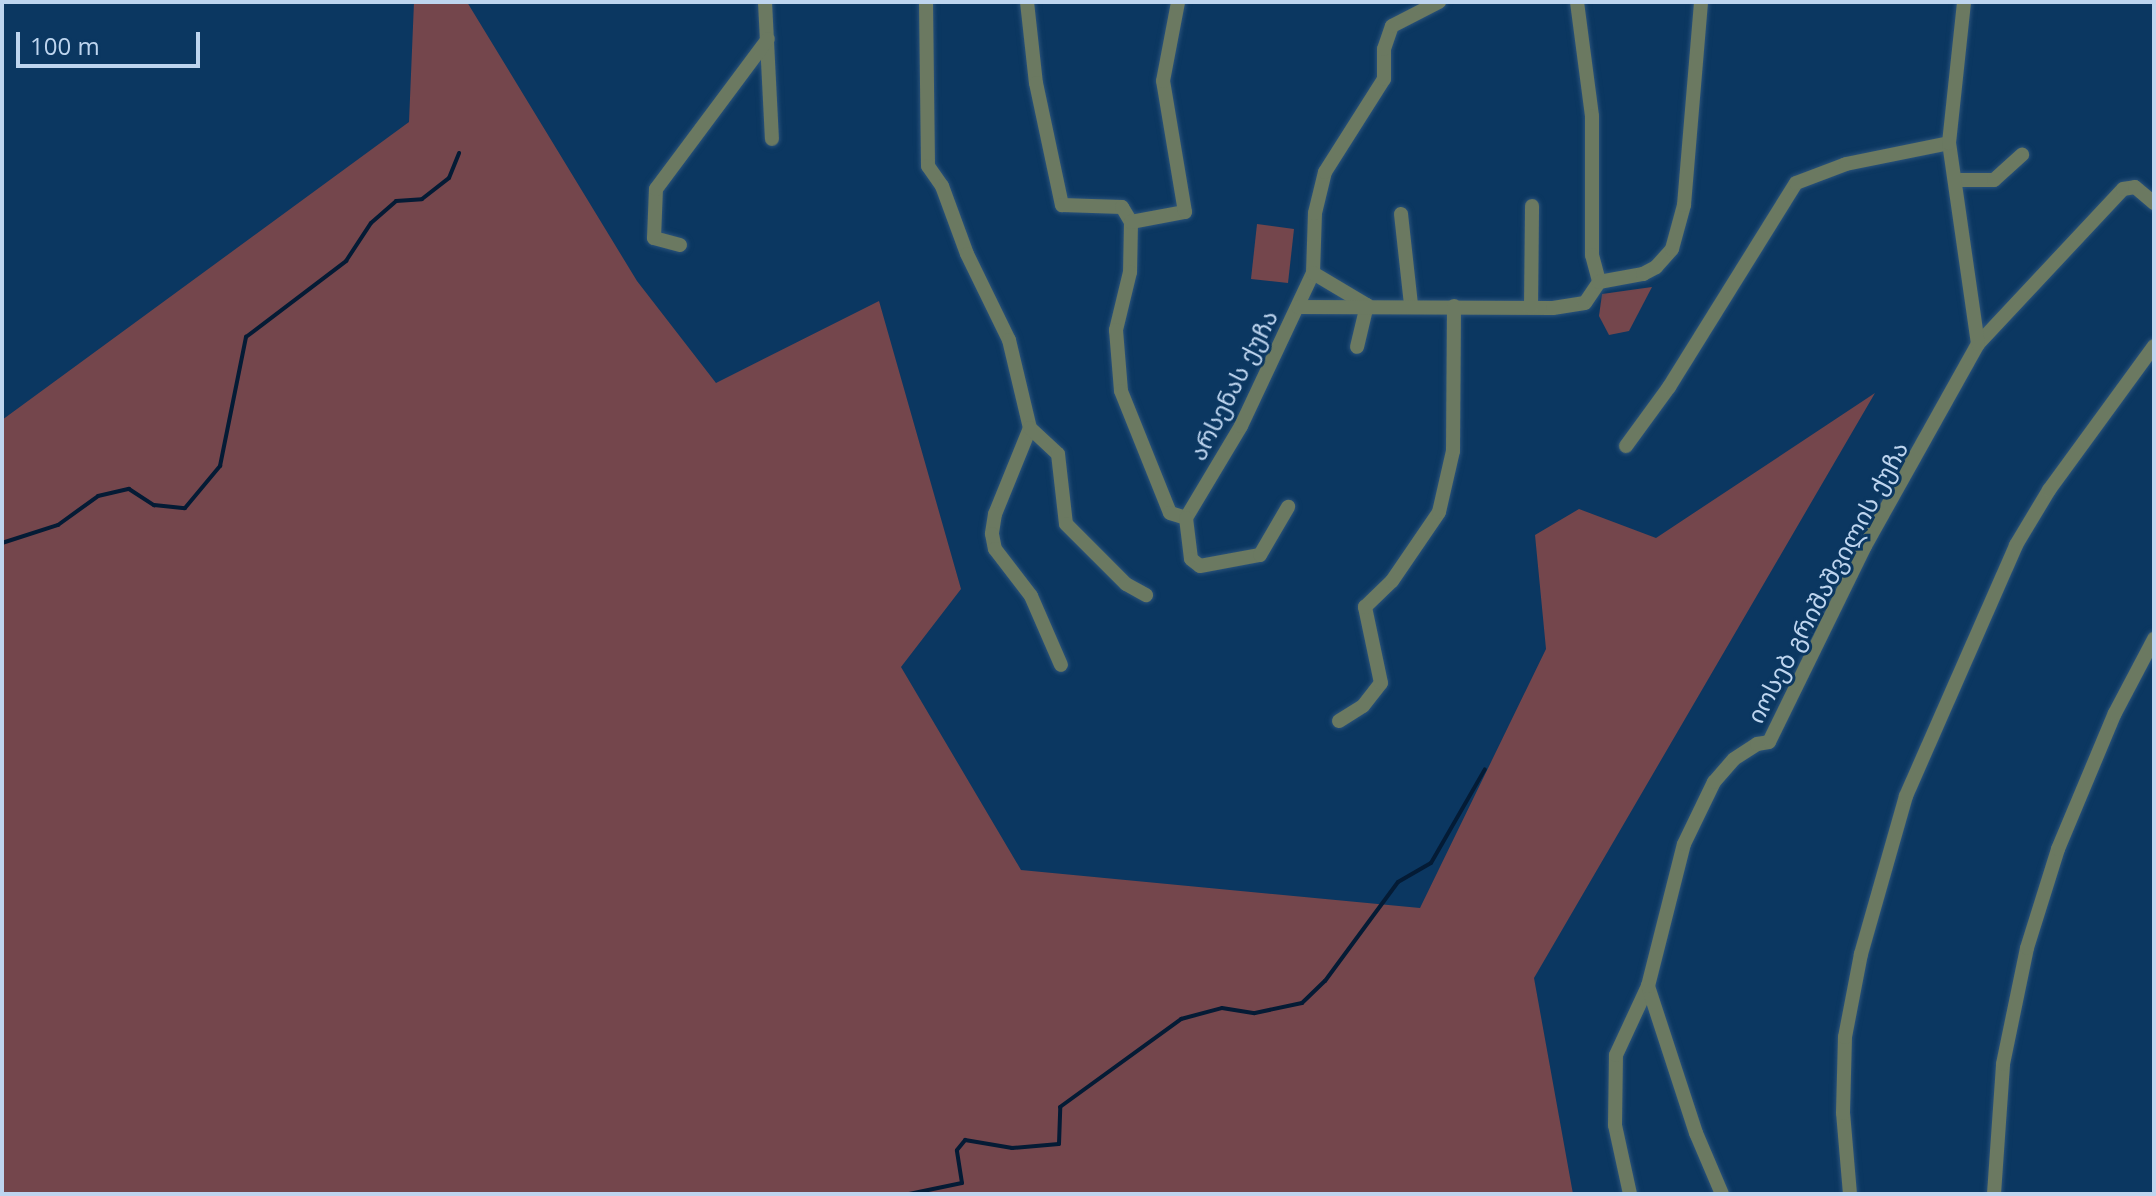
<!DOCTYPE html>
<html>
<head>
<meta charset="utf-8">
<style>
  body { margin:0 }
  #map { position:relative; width:2156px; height:1196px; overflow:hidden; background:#0b3761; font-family:"Open Sans","Noto Sans Georgian",sans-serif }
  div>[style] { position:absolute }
  .green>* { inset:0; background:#74464c }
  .stream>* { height:4px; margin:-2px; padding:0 2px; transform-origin:2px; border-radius:2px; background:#041b35 }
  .roads { filter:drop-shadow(0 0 2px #2b537b) drop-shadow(0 0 2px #2b537b) }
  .street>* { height:14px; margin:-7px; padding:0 7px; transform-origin:7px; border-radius:7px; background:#6b7961 }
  span { translate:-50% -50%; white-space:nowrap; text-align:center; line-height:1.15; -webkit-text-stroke:6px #0b3761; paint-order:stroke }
  .street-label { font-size:24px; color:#bed5ef }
  .frame { position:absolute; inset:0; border:4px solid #bed5ef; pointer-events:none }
  .scale { position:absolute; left:16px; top:32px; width:184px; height:36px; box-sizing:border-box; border:4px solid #bed5ef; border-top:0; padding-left:10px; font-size:24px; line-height:28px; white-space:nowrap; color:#bed5ef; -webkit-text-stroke:6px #0b3761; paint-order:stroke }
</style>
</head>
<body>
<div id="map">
  <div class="green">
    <div style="clip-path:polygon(414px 2px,467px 2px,637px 281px,716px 383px,879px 301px,961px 589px,901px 667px,1021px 870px,1420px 908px,1546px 649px,1535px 535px,1579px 509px,1656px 538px,1875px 393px,1534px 978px,1573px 1194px,2px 1194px,2px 420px,409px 122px)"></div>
    <div style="clip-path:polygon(1257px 224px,1294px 229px,1288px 283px,1251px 279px)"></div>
    <div style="clip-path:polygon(1652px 287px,1629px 331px,1609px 335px,1599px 316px,1602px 294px)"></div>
  </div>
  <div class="stream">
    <div style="left:2px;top:543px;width:59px;rotate:-17.8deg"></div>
    <div style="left:58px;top:525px;width:49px;rotate:-35.9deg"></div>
    <div style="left:98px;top:496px;width:32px;rotate:-13deg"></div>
    <div style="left:129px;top:489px;width:30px;rotate:33deg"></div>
    <div style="left:154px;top:505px;width:31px;rotate:6deg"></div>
    <div style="left:185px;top:508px;width:55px;rotate:-50.2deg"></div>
    <div style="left:220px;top:466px;width:132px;rotate:-78.6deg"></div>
    <div style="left:246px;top:337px;width:126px;rotate:-37.2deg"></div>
    <div style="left:346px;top:261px;width:45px;rotate:-56.7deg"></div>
    <div style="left:371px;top:223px;width:33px;rotate:-41deg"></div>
    <div style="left:396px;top:201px;width:26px;rotate:-4deg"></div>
    <div style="left:422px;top:199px;width:34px;rotate:-38deg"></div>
    <div style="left:449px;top:178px;width:27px;rotate:-68deg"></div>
    <div style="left:909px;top:1194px;width:54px;rotate:-11.7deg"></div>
    <div style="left:962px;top:1183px;width:33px;rotate:-99deg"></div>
    <div style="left:957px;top:1150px;width:13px;rotate:-51deg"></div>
    <div style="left:965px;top:1140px;width:48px;rotate:9.7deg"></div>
    <div style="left:1012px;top:1148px;width:47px;rotate:-4.9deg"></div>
    <div style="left:1059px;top:1144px;width:37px;rotate:-88deg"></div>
    <div style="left:1060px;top:1107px;width:150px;rotate:-36deg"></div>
    <div style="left:1181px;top:1019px;width:42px;rotate:-15deg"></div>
    <div style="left:1222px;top:1008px;width:33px;rotate:9deg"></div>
    <div style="left:1255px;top:1013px;width:48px;rotate:-12deg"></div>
    <div style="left:1302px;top:1003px;width:32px;rotate:-44deg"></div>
    <div style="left:1325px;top:981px;width:123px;rotate:-53.6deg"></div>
    <div style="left:1398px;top:882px;width:38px;rotate:-30deg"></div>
    <div style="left:1431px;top:863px;width:108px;rotate:-60.1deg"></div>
  </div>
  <div class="roads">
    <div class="street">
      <div style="left:765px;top:2px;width:137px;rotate:87.1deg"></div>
      <div style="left:926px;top:2px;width:164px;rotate:89.3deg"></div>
      <div style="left:928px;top:166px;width:24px;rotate:55deg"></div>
      <div style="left:942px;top:186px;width:72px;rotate:69.8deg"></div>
      <div style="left:967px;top:254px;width:96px;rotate:64deg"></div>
      <div style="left:1009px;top:340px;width:90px;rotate:76.6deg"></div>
      <div style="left:1030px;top:428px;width:93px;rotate:112.1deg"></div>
      <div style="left:995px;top:514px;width:20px;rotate:99deg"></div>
      <div style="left:992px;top:534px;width:15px;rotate:79deg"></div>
      <div style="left:995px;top:549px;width:59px;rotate:52.5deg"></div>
      <div style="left:1031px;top:596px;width:75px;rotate:66.5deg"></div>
      <div style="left:1027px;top:2px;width:81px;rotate:83.7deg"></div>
      <div style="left:1036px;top:83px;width:125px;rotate:78deg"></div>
      <div style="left:1062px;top:205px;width:60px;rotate:1.9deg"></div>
      <div style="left:1122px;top:207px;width:17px;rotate:59deg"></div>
      <div style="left:1131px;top:222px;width:50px;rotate:91.1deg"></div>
      <div style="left:1130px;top:272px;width:60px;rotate:103.6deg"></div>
      <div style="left:1116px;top:330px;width:61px;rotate:85.3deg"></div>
      <div style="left:1121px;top:391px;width:131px;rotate:68.1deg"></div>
      <div style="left:1170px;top:513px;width:17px;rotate:17deg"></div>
      <div style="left:1186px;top:518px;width:107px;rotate:-59.1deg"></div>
      <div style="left:1241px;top:426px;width:169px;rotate:-64.8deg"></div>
      <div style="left:1313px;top:273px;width:60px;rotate:-88.1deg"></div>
      <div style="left:1315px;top:213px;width:42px;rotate:-76.3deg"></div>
      <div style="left:1325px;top:172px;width:110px;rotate:-57.6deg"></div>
      <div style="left:1384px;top:79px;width:30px;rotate:-90deg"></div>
      <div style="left:1384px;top:49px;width:24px;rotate:-71deg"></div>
      <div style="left:1392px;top:26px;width:53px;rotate:-27.1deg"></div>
      <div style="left:1577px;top:2px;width:115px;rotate:82.5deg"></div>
      <div style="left:1592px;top:116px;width:139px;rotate:90deg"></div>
      <div style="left:1592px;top:255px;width:28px;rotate:75deg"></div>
      <div style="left:1956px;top:180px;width:38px"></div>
      <div style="left:1994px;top:180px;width:38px;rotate:-42deg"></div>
      <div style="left:1401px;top:214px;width:92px;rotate:83.7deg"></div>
      <div style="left:1131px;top:222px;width:55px;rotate:-10.5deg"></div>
      <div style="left:1185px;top:212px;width:133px;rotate:-99.5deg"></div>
      <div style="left:1163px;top:81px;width:80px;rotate:-79.2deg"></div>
      <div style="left:680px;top:245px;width:27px;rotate:-165deg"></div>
      <div style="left:654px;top:238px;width:49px;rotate:-87.7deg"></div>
      <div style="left:656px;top:189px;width:187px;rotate:-53.3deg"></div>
      <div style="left:1313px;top:273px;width:63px;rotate:30.7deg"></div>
      <div style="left:1367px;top:305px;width:43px;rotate:103.4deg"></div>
      <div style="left:1298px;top:307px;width:255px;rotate:0.2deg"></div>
      <div style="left:1553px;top:308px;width:32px;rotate:-9deg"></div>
      <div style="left:1585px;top:303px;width:25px;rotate:-56deg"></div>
      <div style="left:1599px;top:282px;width:45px;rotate:-10.3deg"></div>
      <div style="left:1643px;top:274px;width:15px;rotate:-28deg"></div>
      <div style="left:1656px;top:267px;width:24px;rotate:-48deg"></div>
      <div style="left:1672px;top:249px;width:46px;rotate:-74.7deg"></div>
      <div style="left:1684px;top:205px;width:204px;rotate:-85.2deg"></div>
      <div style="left:1531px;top:307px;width:101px;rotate:-89.4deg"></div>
      <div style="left:1978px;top:344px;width:212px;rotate:-46.9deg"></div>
      <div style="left:2123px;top:189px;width:12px;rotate:-9deg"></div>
      <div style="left:2135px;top:187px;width:25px;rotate:40deg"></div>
      <div style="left:1030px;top:428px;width:38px;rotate:43deg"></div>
      <div style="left:1058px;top:454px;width:70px;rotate:83.5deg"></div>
      <div style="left:1066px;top:524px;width:85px;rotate:45deg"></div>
      <div style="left:1126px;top:584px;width:23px;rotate:29deg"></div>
      <div style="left:1626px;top:446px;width:73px;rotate:-53.9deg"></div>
      <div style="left:1669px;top:387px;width:240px;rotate:-58.1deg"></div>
      <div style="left:1796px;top:183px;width:53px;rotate:-20.8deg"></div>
      <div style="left:1846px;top:164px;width:105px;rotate:-11.5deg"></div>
      <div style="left:1186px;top:518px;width:41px;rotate:83deg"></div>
      <div style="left:1191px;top:559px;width:11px;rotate:38deg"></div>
      <div style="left:1200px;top:566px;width:61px;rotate:-10.4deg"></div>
      <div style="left:1260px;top:555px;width:56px;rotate:-59.7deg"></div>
      <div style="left:1339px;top:721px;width:28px;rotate:-32deg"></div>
      <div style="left:1363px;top:706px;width:29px;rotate:-52deg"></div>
      <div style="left:1381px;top:683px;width:78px;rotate:-101.9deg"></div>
      <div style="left:1365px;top:607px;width:37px;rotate:-44deg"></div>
      <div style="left:1392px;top:581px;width:83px;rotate:-55.7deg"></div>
      <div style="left:1439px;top:512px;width:63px;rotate:-77.1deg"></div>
      <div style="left:1453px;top:451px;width:145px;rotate:-89.6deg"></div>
      <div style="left:1630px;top:1194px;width:71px;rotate:-102.3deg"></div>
      <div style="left:1615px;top:1125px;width:70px;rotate:-89.2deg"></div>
      <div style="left:1616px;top:1055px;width:76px;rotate:-65.1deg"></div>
      <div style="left:1722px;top:1194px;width:66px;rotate:-113.1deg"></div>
      <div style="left:1696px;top:1133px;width:155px;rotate:-108.1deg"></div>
      <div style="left:1648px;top:986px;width:146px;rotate:-75.8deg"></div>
      <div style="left:1684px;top:844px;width:69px;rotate:-64.2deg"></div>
      <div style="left:1714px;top:782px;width:30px;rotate:-49deg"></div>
      <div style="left:1734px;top:759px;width:27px;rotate:-33deg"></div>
      <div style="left:1757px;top:744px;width:12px;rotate:-9deg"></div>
      <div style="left:1769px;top:742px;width:218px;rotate:-63.9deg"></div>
      <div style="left:1865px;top:546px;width:231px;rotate:-60.8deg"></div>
      <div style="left:1978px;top:344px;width:203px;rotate:-98.2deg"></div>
      <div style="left:1949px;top:143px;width:142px;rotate:-83.9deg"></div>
      <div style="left:1850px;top:1194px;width:81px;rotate:-94.9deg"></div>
      <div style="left:1843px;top:1113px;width:76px;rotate:-88.5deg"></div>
      <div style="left:1845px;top:1037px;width:85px;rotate:-79.1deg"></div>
      <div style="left:1861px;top:954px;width:164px;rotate:-74.1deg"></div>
      <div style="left:1906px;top:796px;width:274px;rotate:-66.3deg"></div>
      <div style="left:2016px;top:545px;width:64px;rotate:-59deg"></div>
      <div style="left:2049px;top:490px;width:178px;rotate:-53.9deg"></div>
      <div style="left:1994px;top:1194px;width:130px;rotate:-86deg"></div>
      <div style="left:2003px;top:1064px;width:118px;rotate:-78.3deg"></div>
      <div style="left:2027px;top:948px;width:104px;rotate:-72.6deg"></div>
      <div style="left:2058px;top:849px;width:147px;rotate:-67.3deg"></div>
      <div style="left:2115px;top:713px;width:84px;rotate:-62.2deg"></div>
    </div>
  </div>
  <div class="street-label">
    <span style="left:1233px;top:385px;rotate:-63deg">არსენას ქუჩა</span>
    <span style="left:1827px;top:582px;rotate:-62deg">იოსებ გრიშაშვილის ქუჩა</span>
  </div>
  <div class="frame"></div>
  <div class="scale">100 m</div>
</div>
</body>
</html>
